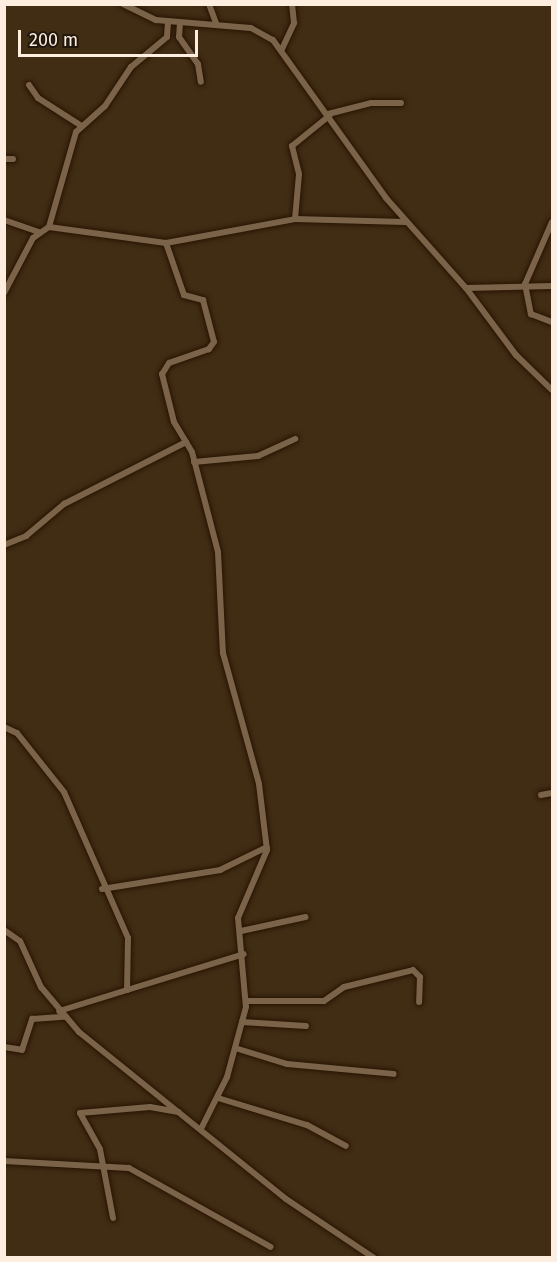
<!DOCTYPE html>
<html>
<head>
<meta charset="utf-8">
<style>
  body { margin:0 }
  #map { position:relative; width:557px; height:1262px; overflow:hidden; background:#412c14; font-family:"Fira Sans",sans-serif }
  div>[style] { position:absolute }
  .roads { filter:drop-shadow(0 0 2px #271400) drop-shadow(0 0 2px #271400) }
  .minor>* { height:6px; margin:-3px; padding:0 3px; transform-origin:3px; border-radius:3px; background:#7b634a }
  span { translate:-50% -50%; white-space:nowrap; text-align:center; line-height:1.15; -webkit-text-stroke:6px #20170d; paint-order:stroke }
  .frame { position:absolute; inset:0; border:6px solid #fdeee0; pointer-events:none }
  .scale { position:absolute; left:18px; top:30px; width:180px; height:27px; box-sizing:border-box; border:3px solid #fdeee0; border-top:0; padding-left:8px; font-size:18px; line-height:21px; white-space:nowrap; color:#fdeee0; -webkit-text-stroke:4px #20170d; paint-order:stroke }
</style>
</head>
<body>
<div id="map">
  <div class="roads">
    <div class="minor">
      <div style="left:123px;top:4px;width:37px;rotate:26deg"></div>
      <div style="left:156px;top:20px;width:95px;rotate:4.8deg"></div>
      <div style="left:251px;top:28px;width:25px;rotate:29deg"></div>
      <div style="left:273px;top:40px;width:194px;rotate:54.4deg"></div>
      <div style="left:386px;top:198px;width:120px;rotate:48.4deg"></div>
      <div style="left:466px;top:288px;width:84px;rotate:53.3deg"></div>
      <div style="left:516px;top:355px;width:50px;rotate:44.2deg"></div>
      <div style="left:209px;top:4px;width:20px;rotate:70deg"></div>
      <div style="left:168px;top:22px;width:15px;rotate:94deg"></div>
      <div style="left:167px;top:37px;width:47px;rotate:140.2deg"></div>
      <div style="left:131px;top:67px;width:47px;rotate:123.7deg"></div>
      <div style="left:105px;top:106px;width:39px;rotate:138deg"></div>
      <div style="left:76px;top:132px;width:99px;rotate:105.9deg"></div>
      <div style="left:49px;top:227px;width:118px;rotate:7.8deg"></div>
      <div style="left:166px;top:243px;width:55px;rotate:70.9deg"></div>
      <div style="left:184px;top:295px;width:20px;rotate:15deg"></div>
      <div style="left:203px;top:300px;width:43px;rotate:75.3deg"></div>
      <div style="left:214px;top:342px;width:9px;rotate:126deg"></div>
      <div style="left:209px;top:349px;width:42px;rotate:160.7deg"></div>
      <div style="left:169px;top:363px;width:13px;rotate:122deg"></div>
      <div style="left:162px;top:374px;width:49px;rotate:76deg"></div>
      <div style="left:174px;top:422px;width:35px;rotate:59deg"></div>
      <div style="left:192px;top:452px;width:103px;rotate:75.4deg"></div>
      <div style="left:218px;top:552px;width:101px;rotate:87.2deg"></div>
      <div style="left:223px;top:653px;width:136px;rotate:74.6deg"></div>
      <div style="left:259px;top:784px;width:66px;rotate:83.1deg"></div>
      <div style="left:267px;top:850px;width:74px;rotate:113.1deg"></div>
      <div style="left:238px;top:918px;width:89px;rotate:84.9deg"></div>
      <div style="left:246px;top:1007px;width:73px;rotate:105.2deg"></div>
      <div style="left:227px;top:1077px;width:56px;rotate:116.6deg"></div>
      <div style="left:180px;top:23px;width:14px;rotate:94deg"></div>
      <div style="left:179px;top:37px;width:33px;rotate:55deg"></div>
      <div style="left:198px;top:64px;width:18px;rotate:81deg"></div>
      <div style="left:282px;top:49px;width:29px;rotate:-65deg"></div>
      <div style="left:294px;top:23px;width:19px;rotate:-96deg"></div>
      <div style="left:29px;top:85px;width:16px;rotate:55deg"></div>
      <div style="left:38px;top:98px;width:50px;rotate:32.7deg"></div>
      <div style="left:328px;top:114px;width:44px;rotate:-14.3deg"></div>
      <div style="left:371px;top:103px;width:30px"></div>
      <div style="left:4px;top:159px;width:9px"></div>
      <div style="left:295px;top:219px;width:45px;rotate:-84.9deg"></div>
      <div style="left:299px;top:174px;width:29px;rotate:-104deg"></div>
      <div style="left:292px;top:146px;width:48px;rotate:-39deg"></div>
      <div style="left:4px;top:220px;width:36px;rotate:19deg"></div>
      <div style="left:552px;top:222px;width:68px;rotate:113.5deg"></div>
      <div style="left:525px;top:284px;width:31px;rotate:79deg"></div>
      <div style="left:531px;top:314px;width:22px;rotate:21deg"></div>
      <div style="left:166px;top:243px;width:131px;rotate:-10.5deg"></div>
      <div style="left:295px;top:219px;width:110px;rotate:1.6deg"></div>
      <div style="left:466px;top:288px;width:86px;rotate:-1.3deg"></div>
      <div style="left:4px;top:293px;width:62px;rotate:-62.2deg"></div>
      <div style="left:33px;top:238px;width:19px;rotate:-35deg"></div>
      <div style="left:194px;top:462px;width:64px;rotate:-5.4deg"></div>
      <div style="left:258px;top:456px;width:41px;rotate:-24.7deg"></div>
      <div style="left:4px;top:545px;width:24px;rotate:-22deg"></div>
      <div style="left:26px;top:536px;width:50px;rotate:-40.1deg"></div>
      <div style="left:64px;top:504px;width:137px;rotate:-26.9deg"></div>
      <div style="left:4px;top:727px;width:14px;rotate:25deg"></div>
      <div style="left:17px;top:733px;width:75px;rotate:51.5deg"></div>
      <div style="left:64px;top:792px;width:159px;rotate:66.3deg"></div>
      <div style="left:128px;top:938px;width:52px;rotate:91.1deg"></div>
      <div style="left:127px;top:990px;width:71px;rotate:162.8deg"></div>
      <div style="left:541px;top:795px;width:11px;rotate:-10deg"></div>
      <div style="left:102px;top:889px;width:120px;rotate:-9.1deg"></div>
      <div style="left:220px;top:870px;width:52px;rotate:-26.1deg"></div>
      <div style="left:4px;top:930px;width:19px;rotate:35deg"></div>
      <div style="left:20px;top:941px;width:51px;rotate:65.5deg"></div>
      <div style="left:41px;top:987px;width:59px;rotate:49.8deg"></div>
      <div style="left:79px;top:1032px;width:266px;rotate:38.9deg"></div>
      <div style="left:286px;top:1199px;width:106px;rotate:33.8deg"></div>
      <div style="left:241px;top:931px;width:66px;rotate:-12.2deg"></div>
      <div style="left:127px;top:990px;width:122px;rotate:-17.1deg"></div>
      <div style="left:246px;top:1001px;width:78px"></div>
      <div style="left:324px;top:1001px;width:24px;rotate:-35deg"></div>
      <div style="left:344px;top:987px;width:71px;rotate:-13.8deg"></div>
      <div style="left:413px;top:970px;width:10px;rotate:45deg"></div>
      <div style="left:420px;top:977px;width:25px;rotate:92deg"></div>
      <div style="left:242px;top:1022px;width:64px;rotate:3.6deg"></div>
      <div style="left:4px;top:1047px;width:18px;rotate:9deg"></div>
      <div style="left:22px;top:1050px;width:33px;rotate:-72deg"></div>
      <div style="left:32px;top:1019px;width:32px;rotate:-4deg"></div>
      <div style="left:235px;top:1048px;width:54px;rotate:17.1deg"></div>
      <div style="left:287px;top:1064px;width:107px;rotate:5.3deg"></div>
      <div style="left:218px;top:1098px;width:93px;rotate:16.9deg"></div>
      <div style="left:307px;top:1125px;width:44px;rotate:28.3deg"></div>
      <div style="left:4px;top:1161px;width:125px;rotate:3.2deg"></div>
      <div style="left:129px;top:1168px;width:162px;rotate:29.1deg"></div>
      <div style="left:113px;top:1218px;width:70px;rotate:-100.7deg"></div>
      <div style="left:100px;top:1149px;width:41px;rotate:-119.1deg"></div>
      <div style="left:80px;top:1113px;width:70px;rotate:-4.9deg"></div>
      <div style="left:150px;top:1107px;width:29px;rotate:10deg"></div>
    </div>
  </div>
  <div class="frame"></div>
  <div class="scale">200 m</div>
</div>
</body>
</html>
